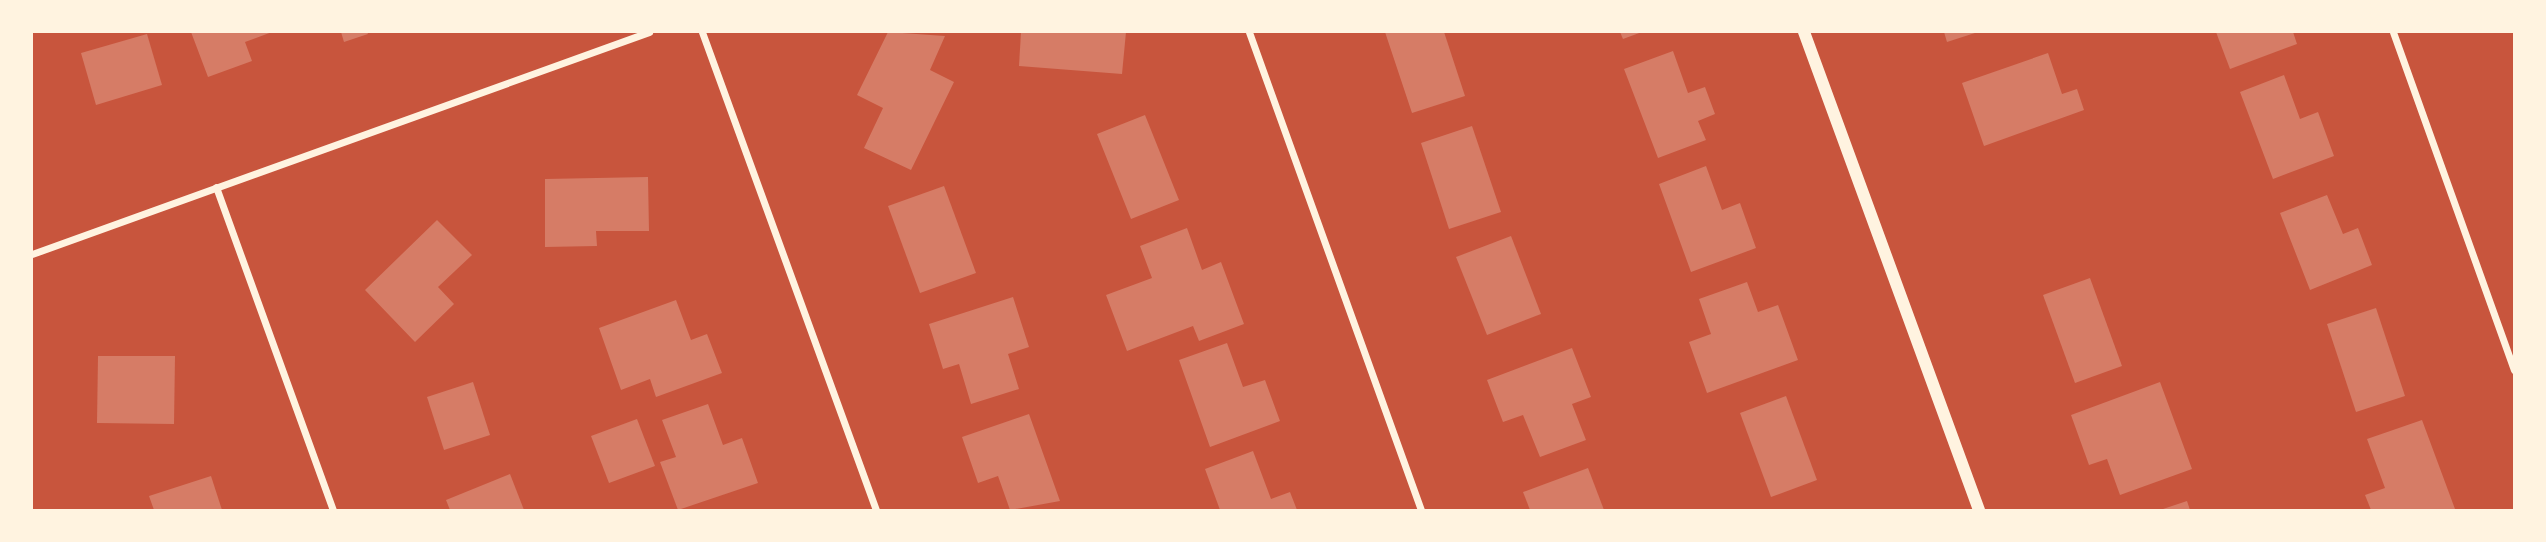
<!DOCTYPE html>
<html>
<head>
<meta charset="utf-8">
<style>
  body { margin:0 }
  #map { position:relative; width:2546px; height:542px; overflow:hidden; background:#c8553d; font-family:Ubuntu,sans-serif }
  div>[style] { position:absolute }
  .building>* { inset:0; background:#d67c66 }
  .minor>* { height:7px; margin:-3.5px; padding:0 3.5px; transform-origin:3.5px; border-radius:3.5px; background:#fff3e0 }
  .tertiary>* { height:12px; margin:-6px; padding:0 6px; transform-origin:6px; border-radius:6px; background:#fff3e0 }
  span { translate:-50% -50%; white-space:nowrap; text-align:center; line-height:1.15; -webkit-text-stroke:5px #fff3e0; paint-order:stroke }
  .frame { position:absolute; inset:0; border:33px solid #fff3e0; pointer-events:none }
</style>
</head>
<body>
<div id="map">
  <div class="building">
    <div style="clip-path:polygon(191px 32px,272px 32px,245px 42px,252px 61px,208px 77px)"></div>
    <div style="clip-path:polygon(341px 32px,367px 32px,368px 34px,344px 42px)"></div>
    <div style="clip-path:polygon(888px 32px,945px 36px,930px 70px,954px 82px,911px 170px,864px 148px,883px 108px,857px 95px)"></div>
    <div style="clip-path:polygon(1021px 32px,1126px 32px,1122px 74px,1019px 66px)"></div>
    <div style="clip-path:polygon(1385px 32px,1444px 32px,1465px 96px,1412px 113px)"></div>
    <div style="clip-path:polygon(1620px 32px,1642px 32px,1623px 39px)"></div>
    <div style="clip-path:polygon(1944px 32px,1978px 32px,1947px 42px)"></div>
    <div style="clip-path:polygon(2216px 32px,2293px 32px,2297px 44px,2230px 69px)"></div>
    <div style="clip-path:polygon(147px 34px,162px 85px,96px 105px,81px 53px)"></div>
    <div style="clip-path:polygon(1673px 51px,1688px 93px,1705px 87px,1715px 114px,1698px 121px,1706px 140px,1658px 158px,1624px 69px)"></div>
    <div style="clip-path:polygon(2048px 53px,2062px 94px,2077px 89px,2084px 110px,1984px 146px,1962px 83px)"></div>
    <div style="clip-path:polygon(2284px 75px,2300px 119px,2318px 112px,2334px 156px,2273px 179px,2240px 92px)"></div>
    <div style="clip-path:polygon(1145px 115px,1179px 200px,1131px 219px,1097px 134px)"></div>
    <div style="clip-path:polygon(1472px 126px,1501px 212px,1449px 229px,1421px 143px)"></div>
    <div style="clip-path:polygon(1706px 166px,1722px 210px,1740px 203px,1756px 248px,1691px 272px,1659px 184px)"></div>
    <div style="clip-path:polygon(648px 177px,649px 231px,596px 231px,597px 246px,545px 247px,545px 179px)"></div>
    <div style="clip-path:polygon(944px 186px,976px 273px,920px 293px,888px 206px)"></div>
    <div style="clip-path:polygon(2327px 195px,2343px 234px,2358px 228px,2372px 265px,2310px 290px,2280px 213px)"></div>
    <div style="clip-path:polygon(437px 220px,472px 255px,438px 287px,454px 304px,415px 342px,365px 290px)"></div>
    <div style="clip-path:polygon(1187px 228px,1202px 270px,1221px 262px,1244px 324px,1199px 341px,1193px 326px,1127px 351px,1106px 295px,1152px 278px,1140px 246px)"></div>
    <div style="clip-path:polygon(1511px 236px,1541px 314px,1487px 335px,1456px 257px)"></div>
    <div style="clip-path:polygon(2090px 278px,2122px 366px,2075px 383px,2043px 295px)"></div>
    <div style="clip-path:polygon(1747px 282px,1758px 312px,1778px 305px,1798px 360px,1707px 393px,1689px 342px,1711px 334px,1699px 299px)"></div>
    <div style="clip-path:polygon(1013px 297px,1029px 347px,1008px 354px,1019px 389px,971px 404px,959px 364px,943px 369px,929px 324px)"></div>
    <div style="clip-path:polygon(676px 300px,691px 340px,707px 334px,722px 373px,656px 397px,650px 379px,621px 390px,599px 328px)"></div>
    <div style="clip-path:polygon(2376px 308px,2405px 396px,2356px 412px,2327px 324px)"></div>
    <div style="clip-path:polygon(1227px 343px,1243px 387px,1265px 380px,1280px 421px,1210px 447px,1179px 360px)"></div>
    <div style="clip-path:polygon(1572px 348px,1591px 397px,1572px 404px,1586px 440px,1540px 457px,1523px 415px,1503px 422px,1487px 380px)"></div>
    <div style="clip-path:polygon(98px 356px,175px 356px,174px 424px,97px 423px)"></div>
    <div style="clip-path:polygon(473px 382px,490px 435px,444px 450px,427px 397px)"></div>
    <div style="clip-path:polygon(2160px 382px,2192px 469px,2120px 495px,2107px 459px,2089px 465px,2071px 415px)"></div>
    <div style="clip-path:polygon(1786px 396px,1817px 480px,1771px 497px,1740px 413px)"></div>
    <div style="clip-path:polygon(708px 404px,723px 445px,742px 438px,758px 483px,678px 510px,660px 462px,676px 457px,662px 420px)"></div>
    <div style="clip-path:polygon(1029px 414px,1060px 501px,1010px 510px,998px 476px,978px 483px,962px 437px)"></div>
    <div style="clip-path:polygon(637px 419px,655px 466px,609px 483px,591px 436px)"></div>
    <div style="clip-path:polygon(2422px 420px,2455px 509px,2371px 510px,2365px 495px,2385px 488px,2367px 439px)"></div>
    <div style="clip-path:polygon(1253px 451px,1271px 499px,1290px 492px,1297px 510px,1220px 510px,1205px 469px)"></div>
    <div style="clip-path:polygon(1588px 468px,1604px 510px,1530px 510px,1523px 492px)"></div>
    <div style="clip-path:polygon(510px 474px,524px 510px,450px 510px,446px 500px)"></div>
    <div style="clip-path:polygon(211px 476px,222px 510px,154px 510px,149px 496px)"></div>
    <div style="clip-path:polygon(2187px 501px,2190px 510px,2160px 510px)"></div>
  </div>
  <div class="minor">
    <div style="left:702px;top:32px;width:509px;rotate:70deg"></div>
    <div style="left:1249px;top:32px;width:508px;rotate:70.21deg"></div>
    <div style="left:2393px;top:32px;width:359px;rotate:70.3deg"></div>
    <div style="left:216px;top:187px;width:344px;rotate:70.1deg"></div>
    <div style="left:32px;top:254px;width:656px;rotate:-19.79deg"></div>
  </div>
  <div class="tertiary">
    <div style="left:1804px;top:32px;width:509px;rotate:69.89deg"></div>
  </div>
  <div class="frame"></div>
</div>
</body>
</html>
